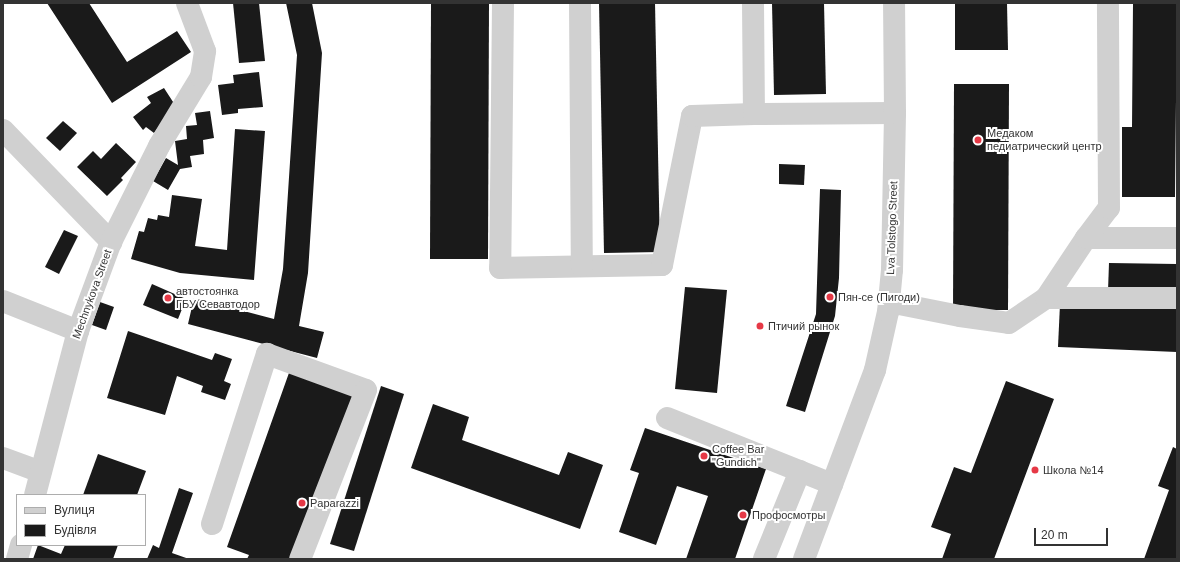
<!DOCTYPE html>
<html>
<head>
<meta charset="utf-8">
<style>
  body { margin:0 }
  #map { position:relative; width:1180px; height:562px; overflow:hidden; background:#fff; font-family:Arial,sans-serif }
  div>[style] { position:absolute }
  .building>* { inset:0; background:#1a1a1a }
  .minor>* { height:22px; margin:-11px; padding:0 11px; transform-origin:11px; border-radius:11px; background:#d0d0d0 }
  .dots>* { width:11px; height:11px; translate:-50% -50%; box-sizing:border-box; border:2px solid #fff; border-radius:50% }
  span { translate:-50% -50%; white-space:nowrap; text-align:center; line-height:1.15; -webkit-text-stroke:4px #fff; paint-order:stroke }
  .poi-label { font-size:11px; color:#333 }
  .left { translate:0 -50%; text-align:left }
  .street-label { font-size:11px; color:#333 }
  .frame { position:absolute; inset:0; border:4px solid #333; pointer-events:none }
  .legend { position:absolute; left:16px; top:494px; width:130px; height:52px; box-sizing:border-box; background:#fff; border:1px solid #adadad; margin:0; padding:5px 7px; list-style:none; font-size:12px; color:#333 }
  .legend li { display:flex; align-items:center; gap:8px; height:20px }
  .legend b { width:20px; border:1px solid #adadad }
  .scale { position:absolute; left:1034px; top:528px; width:74px; height:18px; box-sizing:border-box; border:2px solid #333; border-top:0; padding-left:5px; font-size:12px; line-height:14px; white-space:nowrap; color:#333; -webkit-text-stroke:3px #fff; paint-order:stroke }
</style>
</head>
<body>
<div id="map">
  <div class="building">
    <div style="clip-path:polygon(47px 3px,89px 3px,127px 62px,177px 31px,191px 52px,112px 103px)"></div>
    <div style="clip-path:polygon(233px 3px,259px 3px,265px 61px,239px 63px)"></div>
    <div style="clip-path:polygon(286px 3px,312px 3px,322px 53px,308px 273px,299px 326px,324px 332px,317px 358px,188px 324px,194px 298px,274px 319px,283px 269px,297px 55px)"></div>
    <div style="clip-path:polygon(431px 3px,489px 3px,488px 259px,430px 259px)"></div>
    <div style="clip-path:polygon(599px 3px,655px 3px,660px 252px,604px 253px)"></div>
    <div style="clip-path:polygon(772px 3px,824px 3px,826px 94px,774px 95px)"></div>
    <div style="clip-path:polygon(955px 3px,1007px 3px,1008px 50px,955px 50px)"></div>
    <div style="clip-path:polygon(1133px 3px,1177px 3px,1175px 197px,1122px 197px,1122px 127px,1132px 127px)"></div>
    <div style="clip-path:polygon(259px 72px,263px 107px,238px 109px,238px 113px,222px 115px,218px 85px,234px 83px,233px 75px)"></div>
    <div style="clip-path:polygon(954px 84px,1009px 84px,1008px 310px,953px 310px)"></div>
    <div style="clip-path:polygon(164px 88px,175px 105px,154px 133px,146px 127px,143px 130px,133px 117px,151px 103px,147px 97px)"></div>
    <div style="clip-path:polygon(210px 111px,214px 138px,203px 140px,204px 154px,190px 156px,192px 167px,180px 169px,168px 190px,153px 181px,166px 158px,178px 165px,175px 141px,187px 139px,186px 126px,197px 125px,195px 113px)"></div>
    <div style="clip-path:polygon(63px 121px,77px 133px,60px 151px,46px 138px)"></div>
    <div style="clip-path:polygon(235px 129px,265px 131px,254px 280px,180px 273px,131px 259px,139px 231px,144px 232px,148px 218px,157px 220px,158px 215px,169px 217px,172px 195px,202px 199px,195px 246px,227px 250px)"></div>
    <div style="clip-path:polygon(116px 143px,136px 162px,121px 178px,123px 180px,107px 196px,77px 167px,93px 151px,101px 159px)"></div>
    <div style="clip-path:polygon(779px 164px,805px 165px,804px 185px,779px 184px)"></div>
    <div style="clip-path:polygon(820px 189px,841px 190px,839px 278px,835px 316px,805px 412px,786px 406px,816px 314px)"></div>
    <div style="clip-path:polygon(64px 230px,78px 236px,59px 274px,45px 267px)"></div>
    <div style="clip-path:polygon(1109px 263px,1177px 264px,1177px 291px,1108px 291px)"></div>
    <div style="clip-path:polygon(152px 284px,186px 299px,178px 319px,143px 305px)"></div>
    <div style="clip-path:polygon(685px 287px,727px 290px,717px 393px,675px 389px)"></div>
    <div style="clip-path:polygon(100px 302px,114px 307px,106px 330px,92px 325px)"></div>
    <div style="clip-path:polygon(1060px 304px,1177px 309px,1177px 352px,1058px 347px)"></div>
    <div style="clip-path:polygon(128px 331px,212px 360px,215px 353px,232px 359px,224px 381px,231px 384px,225px 400px,201px 392px,203px 386px,177px 376px,165px 415px,107px 398px)"></div>
    <div style="clip-path:polygon(290px 370px,358px 394px,299px 559px,247px 559px,249px 555px,227px 547px)"></div>
    <div style="clip-path:polygon(1006px 381px,1054px 399px,994px 559px,942px 559px,951px 534px,931px 527px,954px 467px,971px 473px)"></div>
    <div style="clip-path:polygon(381px 386px,404px 394px,354px 551px,330px 544px)"></div>
    <div style="clip-path:polygon(433px 404px,469px 417px,462px 440px,559px 475px,568px 452px,603px 465px,580px 529px,411px 468px)"></div>
    <div style="clip-path:polygon(645px 428px,766px 469px,735px 559px,686px 559px,708px 496px,677px 486px,656px 545px,619px 532px,639px 473px,630px 470px)"></div>
    <div style="clip-path:polygon(1173px 447px,1177px 449px,1177px 559px,1144px 559px,1169px 490px,1158px 486px)"></div>
    <div style="clip-path:polygon(98px 454px,146px 471px,137px 495px,83px 495px)"></div>
    <div style="clip-path:polygon(179px 488px,193px 493px,172px 553px,189px 559px,147px 559px,153px 545px,159px 548px)"></div>
    <div style="clip-path:polygon(38px 545px,61px 554px,65px 545px,118px 545px,113px 559px,33px 559px)"></div>
  </div>
  <div class="minor">
    <div style="left:503px;top:3px;width:265px;rotate:90.6deg"></div>
    <div style="left:500px;top:268px;width:162px;rotate:-1.1deg"></div>
    <div style="left:662px;top:265px;width:152px;rotate:-78.6deg"></div>
    <div style="left:692px;top:116px;width:62px;rotate:-1.8deg"></div>
    <div style="left:580px;top:3px;width:263px;rotate:89.6deg"></div>
    <div style="left:753px;top:3px;width:111px;rotate:89.5deg"></div>
    <div style="left:754px;top:114px;width:141px;rotate:-0.4deg"></div>
    <div style="left:3px;top:130px;width:156px;rotate:46deg"></div>
    <div style="left:1086px;top:238px;width:91px"></div>
    <div style="left:1046px;top:298px;width:131px"></div>
    <div style="left:3px;top:301px;width:81px;rotate:21.8deg"></div>
    <div style="left:889px;top:302px;width:72px;rotate:11.2deg"></div>
    <div style="left:960px;top:316px;width:49px;rotate:8.1deg"></div>
    <div style="left:1009px;top:323px;width:45px;rotate:-34deg"></div>
    <div style="left:1046px;top:298px;width:72px;rotate:-56.3deg"></div>
    <div style="left:1086px;top:238px;width:38px;rotate:-53deg"></div>
    <div style="left:1109px;top:208px;width:205px;rotate:-90.3deg"></div>
    <div style="left:667px;top:418px;width:178px;rotate:21.8deg"></div>
    <div style="left:3px;top:458px;width:40px;rotate:20.2deg"></div>
    <div style="left:35px;top:495px;width:170px;rotate:-75.3deg"></div>
    <div style="left:78px;top:331px;width:95px;rotate:-69.7deg"></div>
    <div style="left:111px;top:242px;width:107px;rotate:-63.4deg"></div>
    <div style="left:159px;top:146px;width:81px;rotate:-58.7deg"></div>
    <div style="left:201px;top:77px;width:26px;rotate:-81deg"></div>
    <div style="left:205px;top:51px;width:51px;rotate:-110.6deg"></div>
    <div style="left:212px;top:524px;width:179px;rotate:-72.1deg"></div>
    <div style="left:267px;top:354px;width:105px;rotate:20deg"></div>
    <div style="left:366px;top:390px;width:181px;rotate:111.3deg"></div>
    <div style="left:17px;top:559px;width:15px;rotate:-74deg"></div>
    <div style="left:764px;top:559px;width:95px;rotate:-67.8deg"></div>
    <div style="left:804px;top:559px;width:202px;rotate:-69.4deg"></div>
    <div style="left:875px;top:370px;width:59px;rotate:-77.4deg"></div>
    <div style="left:888px;top:312px;width:42px;rotate:-84.6deg"></div>
    <div style="left:892px;top:270px;width:157px;rotate:-88.9deg"></div>
    <div style="left:895px;top:113px;width:110px;rotate:-90.5deg"></div>
  </div>
  <div class="dots">
    <div style="left:978px;top:140px;background:#e63946"></div>
    <div style="left:830px;top:297px;background:#e63946"></div>
    <div style="left:168px;top:298px;background:#e63946"></div>
    <div style="left:760px;top:326px;background:#e63946"></div>
    <div style="left:704px;top:456px;background:#e63946"></div>
    <div style="left:1035px;top:470px;background:#e63946"></div>
    <div style="left:302px;top:503px;background:#e63946"></div>
    <div style="left:743px;top:515px;background:#e63946"></div>
  </div>
  <div class="poi-label">
    <span class="left" style="left:987px;top:140px">Медаком<br>педиатрический центр</span>
    <span class="left" style="left:176px;top:298px">автостоянка<br>ГБУ Севавтодор</span>
    <span class="left" style="left:838px;top:297px">Пян-се (Пигоди)</span>
    <span class="left" style="left:768px;top:326px">Птичий рынок</span>
    <span class="left" style="left:712px;top:456px">Coffee Bar<br>"Gundich"</span>
    <span class="left" style="left:1043px;top:470px">Школа №14</span>
    <span class="left" style="left:310px;top:503px">Paparazzi</span>
    <span class="left" style="left:752px;top:515px">Профосмотры</span>
  </div>
  <div class="street-label">
    <span style="left:892px;top:228px;rotate:-88deg">Lva Tolstogo Street</span>
    <span style="left:92px;top:294px;rotate:-70deg">Mechnykova Street</span>
  </div>
  <div class="frame"></div>
  <ul class="legend">
  <li><b style="height:5px;background:#d0d0d0"></b>Вулиця</li>
  <li><b style="height:11px;background:#1a1a1a"></b>Будівля</li>
  </ul>
  <div class="scale">20 m</div>
</div>
</body>
</html>
